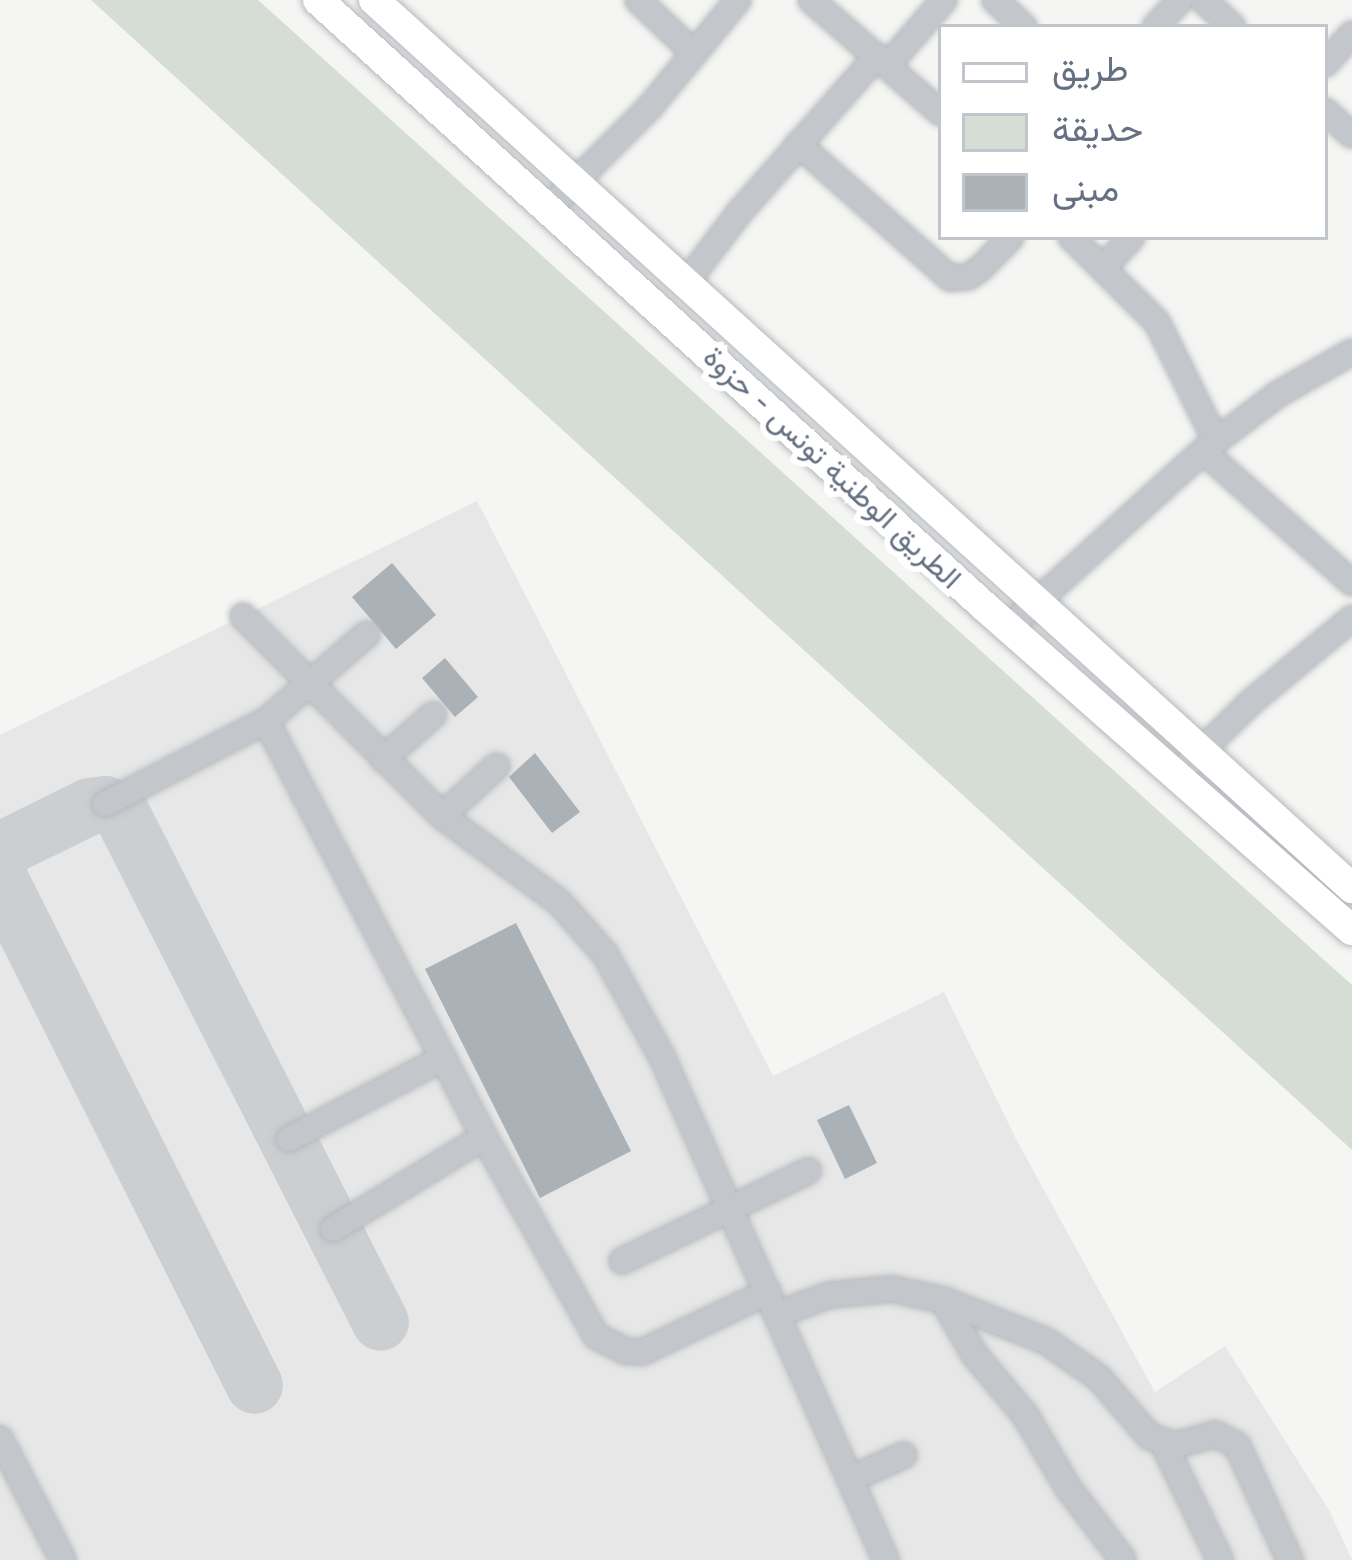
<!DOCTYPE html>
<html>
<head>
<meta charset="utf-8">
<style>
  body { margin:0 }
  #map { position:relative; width:1352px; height:1560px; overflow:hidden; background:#f5f6f3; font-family:Inter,Vazirmatn,sans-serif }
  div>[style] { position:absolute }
  .built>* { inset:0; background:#e6e7e6 }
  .green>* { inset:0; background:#d6ddd4 }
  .taxiway>* { height:57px; margin:-28.5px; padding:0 28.5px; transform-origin:28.5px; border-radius:28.5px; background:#cccfd1 }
  .building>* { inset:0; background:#aab1b7 }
  .roads { filter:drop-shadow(0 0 3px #b6b9be) drop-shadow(0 0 3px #b6b9be) }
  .minor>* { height:24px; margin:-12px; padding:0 12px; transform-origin:12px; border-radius:12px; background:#c3c6ca }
  .major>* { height:30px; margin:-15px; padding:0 15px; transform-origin:15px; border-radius:15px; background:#fff }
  span { translate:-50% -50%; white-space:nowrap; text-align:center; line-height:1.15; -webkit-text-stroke:12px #fff; paint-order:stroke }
  .street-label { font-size:30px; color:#657183 }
  .legend { position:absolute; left:938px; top:24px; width:390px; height:216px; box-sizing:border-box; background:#fff; border:3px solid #c1c6cd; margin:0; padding:15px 21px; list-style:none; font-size:36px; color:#657183 }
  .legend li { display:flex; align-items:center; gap:24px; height:60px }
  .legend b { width:60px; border:3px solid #c1c6cd }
</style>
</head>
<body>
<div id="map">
  <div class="built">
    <div style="clip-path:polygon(477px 501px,773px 1076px,944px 992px,1017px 1141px,1155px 1392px,1225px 1346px,1329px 1510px,1352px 1560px,0 1560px,0 735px)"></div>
  </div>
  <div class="green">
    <div style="clip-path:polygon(91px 0,258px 0,1352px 985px,1352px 1150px)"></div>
  </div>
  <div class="taxiway">
    <div style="left:0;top:850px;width:99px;rotate:-26.3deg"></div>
    <div style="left:89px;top:806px;width:16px;rotate:-7deg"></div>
    <div style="left:105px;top:804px;width:17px;rotate:25deg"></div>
    <div style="left:120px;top:811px;width:573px;rotate:63.03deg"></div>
    <div style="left:0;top:880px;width:565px;rotate:63.3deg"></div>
  </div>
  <div class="building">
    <div style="clip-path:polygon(392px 563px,436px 615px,396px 649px,352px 597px)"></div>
    <div style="clip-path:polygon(445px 658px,478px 697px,455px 717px,422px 678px)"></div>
    <div style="clip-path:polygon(535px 753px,580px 812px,552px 833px,509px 777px)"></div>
    <div style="clip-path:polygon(516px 923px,631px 1151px,540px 1198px,425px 969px)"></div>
    <div style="clip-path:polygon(849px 1105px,877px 1163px,845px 1179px,817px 1120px)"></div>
  </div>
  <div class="roads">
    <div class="minor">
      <div style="left:638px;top:0;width:77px;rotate:43.4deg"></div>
      <div style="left:811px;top:0;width:172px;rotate:41deg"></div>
      <div style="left:995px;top:0;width:40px;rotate:43deg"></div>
      <div style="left:1203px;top:0;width:40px;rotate:42deg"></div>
      <div style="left:1155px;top:27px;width:37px;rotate:-47deg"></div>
      <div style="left:1325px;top:64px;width:40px;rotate:-48deg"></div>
      <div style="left:888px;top:65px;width:86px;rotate:-49.3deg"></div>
      <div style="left:1325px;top:111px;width:36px;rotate:42deg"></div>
      <div style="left:798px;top:144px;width:203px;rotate:41.4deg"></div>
      <div style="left:950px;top:278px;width:18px;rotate:-3deg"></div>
      <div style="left:968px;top:277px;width:16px;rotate:-35deg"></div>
      <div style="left:981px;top:268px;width:43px;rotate:-45.9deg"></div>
      <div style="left:550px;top:207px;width:140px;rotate:-45deg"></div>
      <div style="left:649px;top:108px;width:140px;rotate:-50.5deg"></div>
      <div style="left:1071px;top:237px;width:121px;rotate:44.7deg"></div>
      <div style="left:1157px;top:322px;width:133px;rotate:63.6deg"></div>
      <div style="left:1103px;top:268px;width:42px;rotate:-46.9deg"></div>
      <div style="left:686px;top:283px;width:88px;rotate:-52.9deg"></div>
      <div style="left:739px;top:213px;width:209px;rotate:-48.7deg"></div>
      <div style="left:1203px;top:451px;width:199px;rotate:41.5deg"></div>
      <div style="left:243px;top:616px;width:282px;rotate:45.1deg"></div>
      <div style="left:442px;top:816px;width:145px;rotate:36.3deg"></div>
      <div style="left:559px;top:902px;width:69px;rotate:48.5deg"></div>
      <div style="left:605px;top:954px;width:118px;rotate:61deg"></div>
      <div style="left:662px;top:1057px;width:551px;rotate:66deg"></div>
      <div style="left:1009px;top:627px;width:262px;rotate:-42.2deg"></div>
      <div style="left:1203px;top:451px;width:94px;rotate:-37.2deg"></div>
      <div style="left:1278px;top:394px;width:85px;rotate:-29.6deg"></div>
      <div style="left:266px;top:721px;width:470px;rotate:62.3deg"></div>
      <div style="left:484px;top:1137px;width:228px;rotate:60.6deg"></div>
      <div style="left:596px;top:1336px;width:34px;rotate:27deg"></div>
      <div style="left:626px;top:1351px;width:16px;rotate:4deg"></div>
      <div style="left:642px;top:1352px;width:140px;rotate:-25.5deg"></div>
      <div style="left:383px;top:759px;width:67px;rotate:-41.3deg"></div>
      <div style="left:1188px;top:764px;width:88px;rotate:-44.5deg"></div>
      <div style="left:1251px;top:702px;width:131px;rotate:-39.7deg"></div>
      <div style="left:105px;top:804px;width:181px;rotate:-27.3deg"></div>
      <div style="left:266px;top:721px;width:133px;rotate:-40.7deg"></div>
      <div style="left:442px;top:816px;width:74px;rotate:-42.3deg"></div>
      <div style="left:289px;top:1139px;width:174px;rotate:-27.7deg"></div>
      <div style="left:333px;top:1229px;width:177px;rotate:-31.4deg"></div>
      <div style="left:622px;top:1261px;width:207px;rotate:-25.8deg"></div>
      <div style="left:943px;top:1300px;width:62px;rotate:60.1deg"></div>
      <div style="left:974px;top:1354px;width:80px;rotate:50.1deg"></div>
      <div style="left:1025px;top:1415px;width:86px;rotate:59.3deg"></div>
      <div style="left:1069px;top:1489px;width:89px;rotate:52.7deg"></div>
      <div style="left:778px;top:1314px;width:55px;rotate:-20.1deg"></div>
      <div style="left:830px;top:1295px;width:62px;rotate:-5.5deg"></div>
      <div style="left:892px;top:1289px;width:52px;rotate:12.2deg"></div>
      <div style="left:943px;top:1300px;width:111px;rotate:21.7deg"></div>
      <div style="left:1046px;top:1341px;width:65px;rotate:34.9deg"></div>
      <div style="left:1099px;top:1378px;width:78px;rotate:49.2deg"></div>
      <div style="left:1150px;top:1437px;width:28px;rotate:17deg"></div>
      <div style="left:1177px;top:1445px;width:40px;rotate:-16deg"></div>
      <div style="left:1215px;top:1434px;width:25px;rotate:27deg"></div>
      <div style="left:1237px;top:1445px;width:127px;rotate:65.3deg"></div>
      <div style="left:0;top:1439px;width:136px;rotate:62.5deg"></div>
      <div style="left:1163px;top:1443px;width:130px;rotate:64deg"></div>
      <div style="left:851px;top:1479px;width:58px;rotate:-24.4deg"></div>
    </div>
    <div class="major">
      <div style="left:318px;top:0;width:900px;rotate:42.3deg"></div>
      <div style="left:984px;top:606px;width:490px;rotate:41.4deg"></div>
      <div style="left:374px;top:0;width:1321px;rotate:42.24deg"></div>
    </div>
  </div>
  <div class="street-label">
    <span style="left:833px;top:467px;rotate:43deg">الطريق الوطنية تونس - حزوة</span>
  </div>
  <ul class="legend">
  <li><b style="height:15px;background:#fff"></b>طريق</li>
  <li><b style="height:33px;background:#d6ddd4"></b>حديقة</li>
  <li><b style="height:33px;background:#aab1b7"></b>مبنى</li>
  </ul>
</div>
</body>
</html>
